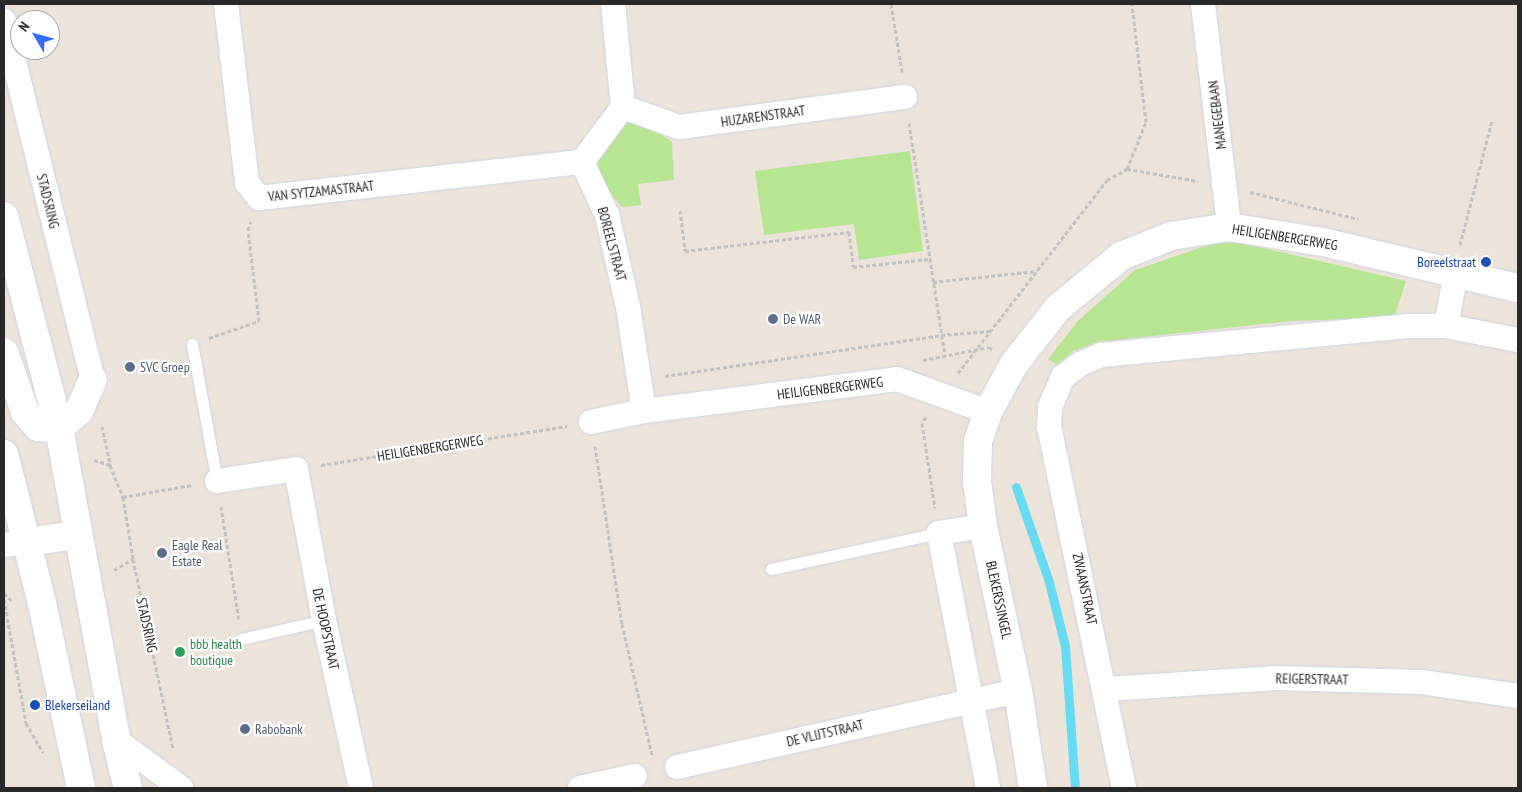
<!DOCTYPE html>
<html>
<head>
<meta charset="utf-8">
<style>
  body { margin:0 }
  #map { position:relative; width:1522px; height:792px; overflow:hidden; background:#ece3da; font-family:"PT Sans Narrow",sans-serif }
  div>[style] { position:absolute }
  .green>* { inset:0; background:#b7e693 }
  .stream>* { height:9px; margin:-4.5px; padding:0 4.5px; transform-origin:4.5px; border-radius:4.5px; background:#67dbf4 }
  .path>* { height:3px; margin-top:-1.5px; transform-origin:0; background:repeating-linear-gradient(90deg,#c3c3c3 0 4px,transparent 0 6.5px) }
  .roads { filter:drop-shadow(0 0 1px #cfd5e3) drop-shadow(0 0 1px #cfd5e3) }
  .service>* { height:11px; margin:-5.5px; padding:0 5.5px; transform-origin:5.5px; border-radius:5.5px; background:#fff }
  .minor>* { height:24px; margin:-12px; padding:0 12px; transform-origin:12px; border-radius:12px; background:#fff }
  .tertiary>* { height:28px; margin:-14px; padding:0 14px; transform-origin:14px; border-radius:14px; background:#fff }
  .secondary>* { height:28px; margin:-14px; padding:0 14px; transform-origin:14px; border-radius:14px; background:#fff }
  .dots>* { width:14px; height:14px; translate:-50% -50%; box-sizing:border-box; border:2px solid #fff; border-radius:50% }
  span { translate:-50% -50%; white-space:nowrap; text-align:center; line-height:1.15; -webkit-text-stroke:4.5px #fff; paint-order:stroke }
  .street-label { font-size:14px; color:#292929 }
  .transit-label { font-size:14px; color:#164399 }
  .right { translate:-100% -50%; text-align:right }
  .left { translate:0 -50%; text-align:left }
  .service-label { font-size:14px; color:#4e5e75 }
  .leisure-label { font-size:14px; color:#27864d }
  .frame { position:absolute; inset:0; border:5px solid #292929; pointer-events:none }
  .north { position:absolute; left:10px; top:10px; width:50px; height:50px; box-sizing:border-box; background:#fff; border:1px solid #a9a9a9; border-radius:50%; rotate:307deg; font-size:14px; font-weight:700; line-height:20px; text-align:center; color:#292929 }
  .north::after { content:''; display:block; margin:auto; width:18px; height:22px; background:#346cff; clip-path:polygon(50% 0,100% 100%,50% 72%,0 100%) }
</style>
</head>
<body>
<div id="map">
  <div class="green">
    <div style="clip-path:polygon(629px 122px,645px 124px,672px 142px,674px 180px,638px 184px,641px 205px,622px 207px,593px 173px,594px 155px,612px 133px)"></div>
    <div style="clip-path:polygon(910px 151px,923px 251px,859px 260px,854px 224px,764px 235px,755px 171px)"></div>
    <div style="clip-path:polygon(1217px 242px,1242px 243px,1406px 281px,1394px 318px,1290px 321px,1097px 342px,1073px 351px,1057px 365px,1048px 359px,1078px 321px,1135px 270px)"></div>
  </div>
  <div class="stream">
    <div style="left:1016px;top:487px;width:101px;rotate:70.8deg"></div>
    <div style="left:1049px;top:582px;width:66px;rotate:76deg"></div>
    <div style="left:1065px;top:646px;width:142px;rotate:86deg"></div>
  </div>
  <div class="path">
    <div style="left:891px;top:4px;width:69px;rotate:80.8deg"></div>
    <div style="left:909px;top:123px;width:236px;rotate:81.2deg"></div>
    <div style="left:1127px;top:169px;width:51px;rotate:-68deg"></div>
    <div style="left:1146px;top:122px;width:119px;rotate:-96.8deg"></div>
    <div style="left:1250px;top:192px;width:111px;rotate:14deg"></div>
    <div style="left:680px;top:210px;width:41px;rotate:83deg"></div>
    <div style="left:685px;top:251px;width:165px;rotate:-6.6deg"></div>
    <div style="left:849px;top:232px;width:35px;rotate:83deg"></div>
    <div style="left:853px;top:267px;width:77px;rotate:-5.9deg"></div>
    <div style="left:1460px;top:245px;width:129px;rotate:-75.6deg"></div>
    <div style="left:933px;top:282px;width:104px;rotate:-6.1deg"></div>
    <div style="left:209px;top:338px;width:53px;rotate:-18.8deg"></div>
    <div style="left:259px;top:321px;width:92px;rotate:-96.9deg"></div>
    <div style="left:248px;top:230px;width:9px;rotate:-72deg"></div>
    <div style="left:923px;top:360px;width:67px;rotate:-11.1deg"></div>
    <div style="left:989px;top:347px;width:4px;rotate:34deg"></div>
    <div style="left:958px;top:373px;width:244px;rotate:-52.3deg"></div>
    <div style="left:1107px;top:180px;width:23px;rotate:-29deg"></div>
    <div style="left:1127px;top:169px;width:72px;rotate:9.6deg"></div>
    <div style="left:665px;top:376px;width:279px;rotate:-8.4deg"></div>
    <div style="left:941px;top:335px;width:49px;rotate:-4.7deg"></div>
    <div style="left:926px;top:417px;width:7px;rotate:124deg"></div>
    <div style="left:922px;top:423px;width:86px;rotate:81.3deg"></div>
    <div style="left:102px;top:426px;width:40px;rotate:78deg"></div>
    <div style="left:110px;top:465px;width:35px;rotate:68deg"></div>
    <div style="left:123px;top:497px;width:63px;rotate:80.8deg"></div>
    <div style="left:133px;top:559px;width:194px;rotate:78.1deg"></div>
    <div style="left:595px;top:446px;width:180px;rotate:81.4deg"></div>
    <div style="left:622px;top:624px;width:134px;rotate:77.1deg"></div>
    <div style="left:94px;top:460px;width:17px;rotate:17deg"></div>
    <div style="left:321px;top:465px;width:249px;rotate:-9deg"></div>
    <div style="left:123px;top:497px;width:70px;rotate:-9.9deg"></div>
    <div style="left:221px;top:506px;width:116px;rotate:81.1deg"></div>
    <div style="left:114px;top:570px;width:22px;rotate:-30deg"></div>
    <div style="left:4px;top:593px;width:11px;rotate:45deg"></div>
    <div style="left:4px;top:599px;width:126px;rotate:79.9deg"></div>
    <div style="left:26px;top:723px;width:34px;rotate:60deg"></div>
  </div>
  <div class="roads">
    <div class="service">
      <div style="left:192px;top:344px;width:139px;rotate:79.7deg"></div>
      <div style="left:771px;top:569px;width:172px;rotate:-12.1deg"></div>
      <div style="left:241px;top:639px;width:85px;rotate:-12.9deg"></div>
    </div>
    <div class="minor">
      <div style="left:226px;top:4px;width:180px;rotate:83.3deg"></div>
      <div style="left:247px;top:183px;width:19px;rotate:51deg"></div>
      <div style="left:259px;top:198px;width:325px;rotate:-6.4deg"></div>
      <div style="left:1203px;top:4px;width:225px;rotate:83.3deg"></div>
      <div style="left:4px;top:21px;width:370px;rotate:76.1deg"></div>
      <div style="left:623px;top:107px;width:59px;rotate:19.7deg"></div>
      <div style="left:679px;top:127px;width:228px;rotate:-7.6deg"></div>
      <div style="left:582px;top:162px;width:59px;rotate:64.7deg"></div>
      <div style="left:607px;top:215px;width:94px;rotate:77.1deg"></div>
      <div style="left:628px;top:307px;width:105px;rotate:81.3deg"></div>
      <div style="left:582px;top:162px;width:69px;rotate:-53.3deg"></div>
      <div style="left:623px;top:107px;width:103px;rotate:-95.5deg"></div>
      <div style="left:1446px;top:326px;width:54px;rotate:-79.3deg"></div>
      <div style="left:591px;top:422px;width:54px;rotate:-11.7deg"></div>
      <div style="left:644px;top:411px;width:255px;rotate:-7.2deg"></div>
      <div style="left:897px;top:379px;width:97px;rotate:19.9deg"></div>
      <div style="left:217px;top:481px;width:80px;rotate:-8.6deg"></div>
      <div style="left:296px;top:469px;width:154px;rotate:79.5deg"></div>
      <div style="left:324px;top:620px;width:172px;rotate:77.6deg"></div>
      <div style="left:983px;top:526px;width:45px;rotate:171deg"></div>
      <div style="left:939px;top:533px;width:260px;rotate:79.1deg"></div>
      <div style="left:4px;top:545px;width:22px;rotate:-8deg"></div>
      <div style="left:1106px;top:689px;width:168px;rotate:-3.7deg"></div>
      <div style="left:1274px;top:678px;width:147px;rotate:1.6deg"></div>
      <div style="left:1421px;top:682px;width:98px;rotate:8.2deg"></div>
      <div style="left:116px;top:740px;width:81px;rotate:36.4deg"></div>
      <div style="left:677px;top:767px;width:349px;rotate:-12.6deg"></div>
      <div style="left:580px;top:788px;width:56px;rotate:-12.3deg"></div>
      <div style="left:1124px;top:788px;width:369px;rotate:-101.7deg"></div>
      <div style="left:1049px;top:427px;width:20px;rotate:-87deg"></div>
      <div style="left:1050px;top:407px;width:33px;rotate:-67deg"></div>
      <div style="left:1063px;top:377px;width:21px;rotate:-37deg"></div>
      <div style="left:1080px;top:364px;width:23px;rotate:-23deg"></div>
      <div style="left:1101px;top:355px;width:306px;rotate:-5.4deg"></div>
      <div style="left:1406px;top:326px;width:40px"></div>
      <div style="left:1446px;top:326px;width:73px;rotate:11deg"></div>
    </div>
    <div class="tertiary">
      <div style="left:1033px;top:788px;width:98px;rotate:-98.8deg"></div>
      <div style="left:1018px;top:691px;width:169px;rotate:-102deg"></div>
      <div style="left:983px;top:526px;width:45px;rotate:-97.6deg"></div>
      <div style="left:977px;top:481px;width:40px;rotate:-88.6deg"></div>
      <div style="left:978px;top:441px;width:31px;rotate:-71deg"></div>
      <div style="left:988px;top:412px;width:55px;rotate:-61.6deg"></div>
      <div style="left:1014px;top:364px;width:71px;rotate:-51.8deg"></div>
      <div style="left:1058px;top:308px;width:82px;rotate:-39.5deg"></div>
      <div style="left:1121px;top:256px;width:54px;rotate:-21.8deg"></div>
      <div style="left:1171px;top:236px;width:59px;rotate:-8.8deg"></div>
      <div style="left:1229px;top:227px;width:95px;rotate:9.1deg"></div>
      <div style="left:1323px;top:242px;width:200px;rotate:13.3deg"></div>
    </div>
    <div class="secondary">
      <div style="left:4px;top:216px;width:219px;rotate:75.5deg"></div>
      <div style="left:59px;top:428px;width:317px;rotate:79.6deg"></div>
      <div style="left:116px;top:740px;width:49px;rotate:76deg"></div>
      <div style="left:4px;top:352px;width:64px;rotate:70.7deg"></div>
      <div style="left:25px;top:412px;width:20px;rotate:49deg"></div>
      <div style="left:38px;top:427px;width:21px;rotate:3deg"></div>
      <div style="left:59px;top:428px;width:26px;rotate:-40deg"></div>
      <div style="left:79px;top:411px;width:34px;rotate:-66deg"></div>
      <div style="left:4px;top:454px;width:154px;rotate:75.7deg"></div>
      <div style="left:42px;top:603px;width:189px;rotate:78.1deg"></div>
      <div style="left:26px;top:542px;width:50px;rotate:-8deg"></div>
    </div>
  </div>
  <div class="dots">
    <div style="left:1486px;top:262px;background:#1a4fb4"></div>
    <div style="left:773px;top:319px;background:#5c6f8a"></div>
    <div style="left:130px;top:367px;background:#5c6f8a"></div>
    <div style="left:162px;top:553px;background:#5c6f8a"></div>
    <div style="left:180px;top:652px;background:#2e9e5b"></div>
    <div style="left:35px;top:705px;background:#1a4fb4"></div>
    <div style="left:245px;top:729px;background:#5c6f8a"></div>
  </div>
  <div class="street-label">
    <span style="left:1217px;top:115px;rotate:-97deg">MANEGEBAAN</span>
    <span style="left:763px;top:116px;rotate:-8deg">HUZARENSTRAAT</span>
    <span style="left:321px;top:191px;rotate:-6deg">VAN SYTZAMASTRAAT</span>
    <span style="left:48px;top:201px;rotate:76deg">STADSRING</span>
    <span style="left:1285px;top:237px;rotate:9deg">HEILIGENBERGERWEG</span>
    <span style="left:612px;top:244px;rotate:75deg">BOREELSTRAAT</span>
    <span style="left:830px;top:388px;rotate:-7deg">HEILIGENBERGERWEG</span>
    <span style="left:430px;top:448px;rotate:-9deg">HEILIGENBERGERWEG</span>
    <span style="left:1085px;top:589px;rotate:78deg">ZWAANSTRAAT</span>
    <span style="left:999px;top:600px;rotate:78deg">BLEKERSSINGEL</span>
    <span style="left:147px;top:625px;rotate:78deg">STADSRING</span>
    <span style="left:326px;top:629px;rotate:78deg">DE HOOPSTRAAT</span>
    <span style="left:1312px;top:679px;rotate:1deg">REIGERSTRAAT</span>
    <span style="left:825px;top:733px;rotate:-13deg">DE VLIJTSTRAAT</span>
  </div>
  <div class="transit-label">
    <span class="right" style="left:1476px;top:262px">Boreelstraat</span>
    <span class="left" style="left:45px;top:705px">Blekerseiland</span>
  </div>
  <div class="service-label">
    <span class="left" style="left:783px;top:319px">De WAR</span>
    <span class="left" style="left:140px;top:367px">SVC Groep</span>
    <span class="left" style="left:172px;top:553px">Eagle Real<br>Estate</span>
    <span class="left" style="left:255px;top:729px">Rabobank</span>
  </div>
  <div class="leisure-label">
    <span class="left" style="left:190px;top:652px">bbb health<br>boutique</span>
  </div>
  <div class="frame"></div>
  <div class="north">N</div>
</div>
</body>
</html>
